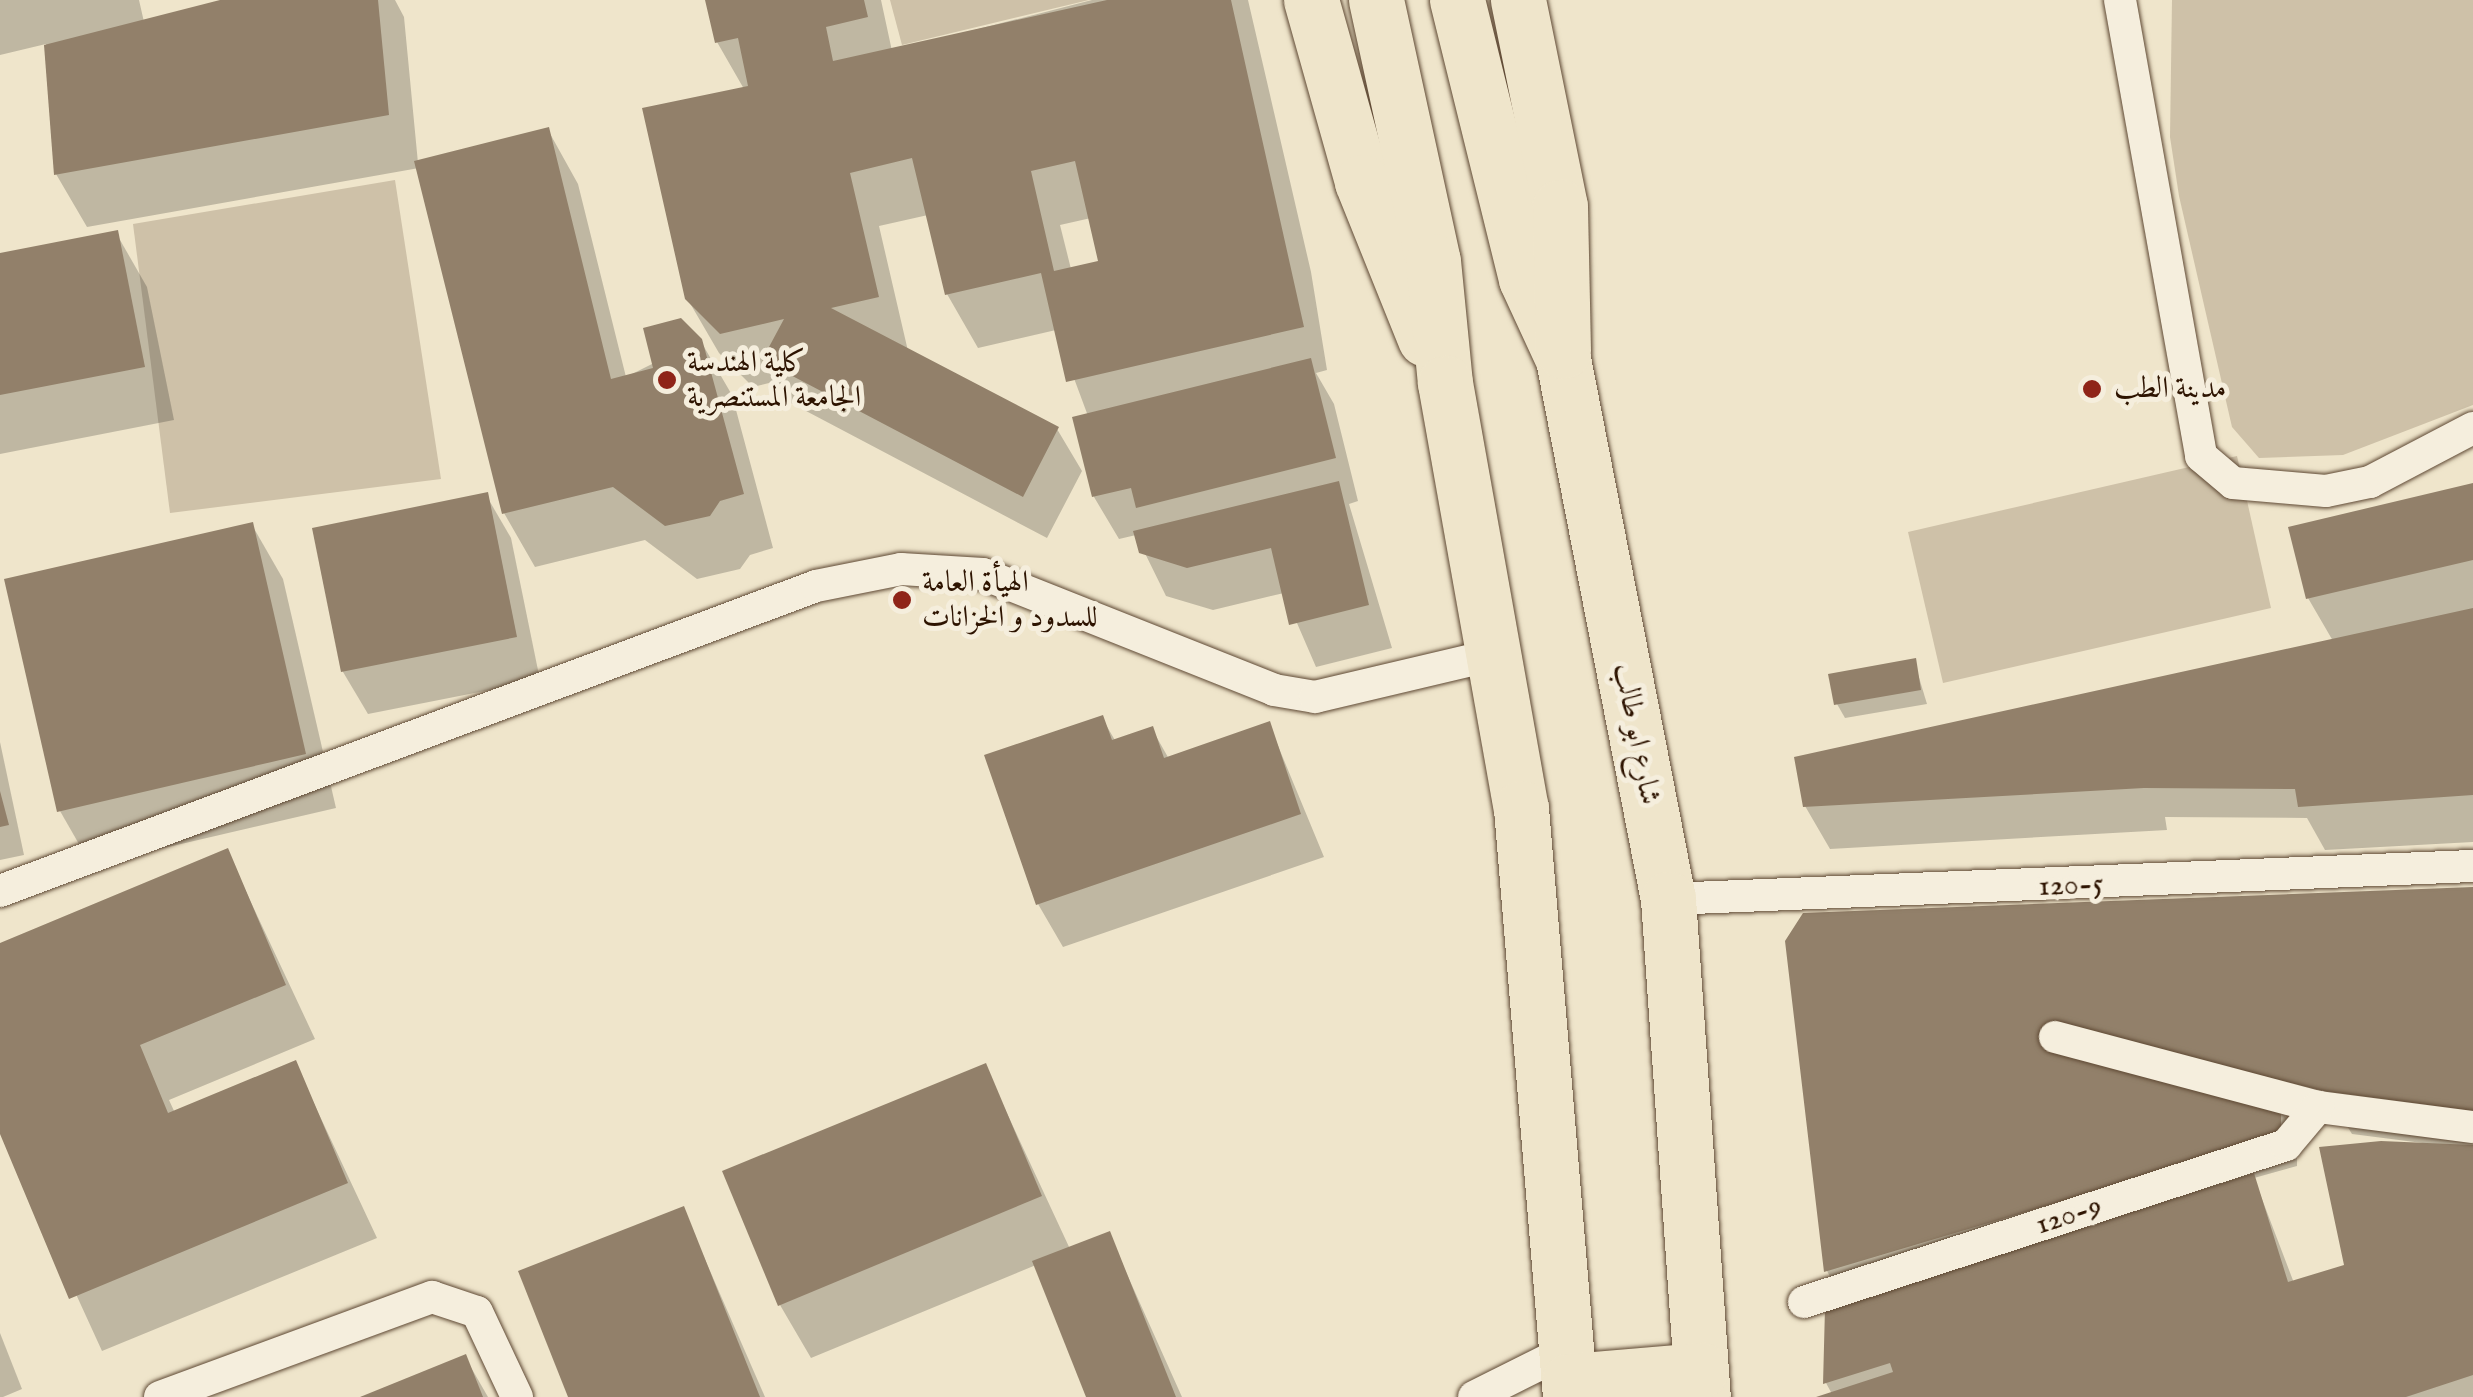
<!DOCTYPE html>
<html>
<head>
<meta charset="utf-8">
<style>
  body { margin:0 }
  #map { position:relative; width:2473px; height:1397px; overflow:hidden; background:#efe5cb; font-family:"IM FELL English",Amiri,serif }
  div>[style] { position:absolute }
  .green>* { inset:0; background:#cec1a8 }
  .shadow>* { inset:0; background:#0003 }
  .building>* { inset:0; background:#92806a }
  .roads { filter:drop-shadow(0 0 2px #5e4833) drop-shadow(0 0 2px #5e4833) }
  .service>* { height:32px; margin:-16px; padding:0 16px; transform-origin:16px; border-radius:16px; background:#f5eedd }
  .primary>* { height:55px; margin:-27.5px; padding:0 27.5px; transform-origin:27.5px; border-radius:27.5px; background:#efe5cb }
  .dots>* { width:28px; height:28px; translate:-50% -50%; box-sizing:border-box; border:5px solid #f5eedd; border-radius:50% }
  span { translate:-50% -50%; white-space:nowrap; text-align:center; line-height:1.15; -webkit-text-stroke:10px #f5eedd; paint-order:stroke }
  .poi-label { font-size:30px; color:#2d1300 }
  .left { translate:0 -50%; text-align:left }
  .street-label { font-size:30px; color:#2d1300 }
</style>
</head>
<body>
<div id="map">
  <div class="green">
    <div style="clip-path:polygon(890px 0,1089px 0,902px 45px)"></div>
    <div style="clip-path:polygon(2473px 0,2473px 405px,2343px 455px,2259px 458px,2232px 427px,2179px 196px,2170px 137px,2172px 0)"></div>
    <div style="clip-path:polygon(395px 180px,441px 479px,170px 513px,133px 224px)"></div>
    <div style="clip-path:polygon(2237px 456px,2271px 608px,1943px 683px,1908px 532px)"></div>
  </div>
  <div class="shadow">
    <div style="clip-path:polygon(0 0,139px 0,144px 22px,230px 0,395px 0,404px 17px,418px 163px,548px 130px,578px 184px,626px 377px,700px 340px,732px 395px,773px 548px,750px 555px,740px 569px,697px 579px,645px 540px,535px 567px,504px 513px,419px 168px,87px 227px,56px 174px,46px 44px,0 55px)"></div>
    <div style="clip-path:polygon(evenodd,708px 0,881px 0,892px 51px,1092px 0,1248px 0,1311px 272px,1327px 370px,1316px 373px,1334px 404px,1358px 501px,1349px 504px,1392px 648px,1316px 667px,1284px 593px,1213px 610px,1166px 596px,1136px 535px,1119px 539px,1094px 497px,1088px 416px,1056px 330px,978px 348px,947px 294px,928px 215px,879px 226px,908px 351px,1057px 429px,1082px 471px,1047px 538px,789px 402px,777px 381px,753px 387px,719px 353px,687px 298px,744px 89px,717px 42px,708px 0,1091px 218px,1101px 262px,1071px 269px,1060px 225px,1091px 218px)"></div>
    <div style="clip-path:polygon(116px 233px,147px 287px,174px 420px,0 454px,0 255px)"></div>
    <div style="clip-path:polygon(2473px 485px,2473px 842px,2325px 850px,2307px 818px,2165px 817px,2167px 830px,1830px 849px,1805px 806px,2333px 641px,2308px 598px)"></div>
    <div style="clip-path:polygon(486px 495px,511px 538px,540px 680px,368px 714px,343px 672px,315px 530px)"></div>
    <div style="clip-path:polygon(252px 525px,283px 579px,336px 808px,91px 865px,60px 811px)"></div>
    <div style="clip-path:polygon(1914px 661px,1927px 704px,1845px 718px,1837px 704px)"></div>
    <div style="clip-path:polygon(1102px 718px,1116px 742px,1152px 729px,1169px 759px,1269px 724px,1324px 857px,1063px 947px,1038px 904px,987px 757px)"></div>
    <div style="clip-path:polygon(0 742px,24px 855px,0 860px)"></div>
    <div style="clip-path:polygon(227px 851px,315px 1039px,169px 1100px,175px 1113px,295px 1063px,377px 1238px,102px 1351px,0 1128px,0 945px)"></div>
    <div style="clip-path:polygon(evenodd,2473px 889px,2473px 1397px,1822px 1397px,1832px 1394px,1826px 1383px,1845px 1304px,1827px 1271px,1787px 941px,2473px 889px,2278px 1104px,2344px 1121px,2352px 1134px,2446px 1146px,2347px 1267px,2294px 1283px,2254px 1178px,2297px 1166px,2297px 1137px,2278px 1104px)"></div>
    <div style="clip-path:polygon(985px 1066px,1070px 1249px,1109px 1234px,1182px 1397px,1089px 1397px,1036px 1265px,811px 1358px,780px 1305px)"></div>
    <div style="clip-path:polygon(683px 1209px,765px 1397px,571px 1397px)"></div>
    <div style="clip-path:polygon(0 1333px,22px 1389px,3px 1397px,0 1397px)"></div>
    <div style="clip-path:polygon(465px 1357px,488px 1397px,366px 1397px)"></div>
  </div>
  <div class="building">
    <div style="clip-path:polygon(220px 0,378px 0,389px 115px,54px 175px,44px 45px)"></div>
    <div style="clip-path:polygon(evenodd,705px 0,864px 0,868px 17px,826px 27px,833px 61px,1107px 0,1231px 0,1304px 327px,1066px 382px,1041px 273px,945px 295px,912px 158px,850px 173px,879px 297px,831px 308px,1059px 427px,1023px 497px,762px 360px,784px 319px,720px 334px,685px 299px,642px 108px,748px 86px,738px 38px,715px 43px,705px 0,1075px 161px,1098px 261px,1054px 271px,1031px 171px,1075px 161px)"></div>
    <div style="clip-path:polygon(549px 127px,611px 379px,653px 368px,643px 328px,681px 318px,702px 339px,744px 494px,720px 501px,710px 516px,665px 526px,613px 487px,502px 514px,414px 161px)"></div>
    <div style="clip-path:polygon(118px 230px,145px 367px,0 395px,0 253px)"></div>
    <div style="clip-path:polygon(1311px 358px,1336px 458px,1136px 508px,1131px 488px,1092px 497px,1072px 417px)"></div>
    <div style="clip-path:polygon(1339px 481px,1369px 605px,1289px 625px,1271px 548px,1187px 568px,1139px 553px,1133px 531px)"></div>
    <div style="clip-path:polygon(2473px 483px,2473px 560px,2306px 599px,2288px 527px)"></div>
    <div style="clip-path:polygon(488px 492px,517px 637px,341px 672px,312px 528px)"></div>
    <div style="clip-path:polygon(253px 522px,306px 754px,57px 812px,4px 579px)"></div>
    <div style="clip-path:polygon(2473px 608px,2473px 795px,2298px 807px,2295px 789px,2144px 788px,1803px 807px,1794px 757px)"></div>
    <div style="clip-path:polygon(1916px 658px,1921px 690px,1834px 705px,1828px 674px)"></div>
    <div style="clip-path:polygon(1103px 715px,1112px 740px,1153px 726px,1164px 758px,1270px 721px,1301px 814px,1036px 905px,984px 755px)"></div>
    <div style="clip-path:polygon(0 791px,9px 825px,0 827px)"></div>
    <div style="clip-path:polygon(228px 848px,286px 985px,140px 1045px,168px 1113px,296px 1060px,348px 1183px,69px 1299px,0 1134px,0 943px)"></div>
    <div style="clip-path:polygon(2473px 887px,2473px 1111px,2324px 1091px,2047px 1023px,2046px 1045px,2281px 1105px,2281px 1136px,1824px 1272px,1785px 941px,1803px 913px)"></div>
    <div style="clip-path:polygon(986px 1063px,1042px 1196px,778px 1306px,722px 1171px)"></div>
    <div style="clip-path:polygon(2381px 1141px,2473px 1145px,2473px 1375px,2406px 1397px,1816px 1397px,1893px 1372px,1890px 1363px,1823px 1384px,1825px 1308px,2254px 1173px,2288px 1282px,2344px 1265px,2319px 1147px)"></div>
    <div style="clip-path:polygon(684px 1206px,760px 1397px,568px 1397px,518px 1271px)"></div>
    <div style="clip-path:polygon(1110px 1231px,1176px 1397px,1086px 1397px,1032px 1261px)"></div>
    <div style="clip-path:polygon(466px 1354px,483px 1397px,360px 1397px)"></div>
  </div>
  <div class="roads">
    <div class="service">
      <div style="left:2120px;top:0;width:463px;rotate:79.9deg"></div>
      <div style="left:2201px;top:456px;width:42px;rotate:40.2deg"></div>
      <div style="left:2233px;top:483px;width:93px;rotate:4.9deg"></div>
      <div style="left:2326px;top:491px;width:45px;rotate:-11.6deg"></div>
      <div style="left:2370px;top:482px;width:116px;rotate:-27.7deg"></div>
      <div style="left:0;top:891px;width:871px;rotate:-20.49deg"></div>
      <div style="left:816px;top:586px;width:87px;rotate:-11.3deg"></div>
      <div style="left:901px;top:569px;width:82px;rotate:3.5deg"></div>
      <div style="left:983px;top:574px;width:313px;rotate:21.7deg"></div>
      <div style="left:1274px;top:690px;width:42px;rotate:9.7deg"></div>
      <div style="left:1315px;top:697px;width:183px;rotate:-13.3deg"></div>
      <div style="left:1668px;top:899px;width:806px;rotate:-2.35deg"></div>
      <div style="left:2055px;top:1037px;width:272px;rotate:14.9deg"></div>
      <div style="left:2318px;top:1107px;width:156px;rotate:7.4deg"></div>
      <div style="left:1804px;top:1302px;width:507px;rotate:-18.04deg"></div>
      <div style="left:2286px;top:1145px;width:50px;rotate:-49.9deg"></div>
      <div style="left:160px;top:1397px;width:290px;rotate:-20.2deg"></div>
      <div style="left:432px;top:1297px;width:47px;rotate:18.4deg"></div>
      <div style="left:477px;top:1312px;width:94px;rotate:64.8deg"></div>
      <div style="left:1474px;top:1397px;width:103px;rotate:-26.6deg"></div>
    </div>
    <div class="primary">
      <div style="left:1311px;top:0;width:189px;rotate:74.3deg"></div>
      <div style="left:1362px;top:182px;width:169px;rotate:68.1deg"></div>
      <div style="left:1376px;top:0;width:267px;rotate:77.7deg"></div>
      <div style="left:1433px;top:261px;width:123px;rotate:84.4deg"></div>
      <div style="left:1445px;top:383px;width:432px;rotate:79.9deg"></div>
      <div style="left:1521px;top:808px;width:591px;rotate:85.24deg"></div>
      <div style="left:1457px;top:0;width:287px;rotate:76.1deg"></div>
      <div style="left:1526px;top:279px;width:88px;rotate:65.2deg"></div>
      <div style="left:1563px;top:359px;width:550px;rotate:79deg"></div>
      <div style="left:1668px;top:899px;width:499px;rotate:86deg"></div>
      <div style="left:1518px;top:0;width:211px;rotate:78.5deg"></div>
      <div style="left:1560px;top:207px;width:144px;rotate:88.8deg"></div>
      <div style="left:1569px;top:1381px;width:132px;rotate:-4.8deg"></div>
    </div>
  </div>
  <div class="dots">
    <div style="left:667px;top:380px;background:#8f2418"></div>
    <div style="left:2092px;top:389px;background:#8f2418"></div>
    <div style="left:902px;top:600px;background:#8f2418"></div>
  </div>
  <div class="poi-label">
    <span class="left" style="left:687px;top:380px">كلية الهندسة<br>الجامعة المستنصرية</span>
    <span class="left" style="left:2114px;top:389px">مدينة الطب</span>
    <span class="left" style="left:922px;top:600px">الهيأة العامة<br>للسدود و الخزانات</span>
  </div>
  <div class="street-label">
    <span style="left:1636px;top:734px;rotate:79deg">شارع ابو طالب</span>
    <span style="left:2071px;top:886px;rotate:-2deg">120-5</span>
    <span style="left:2069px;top:1216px;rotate:-18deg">120-9</span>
  </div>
</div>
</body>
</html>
